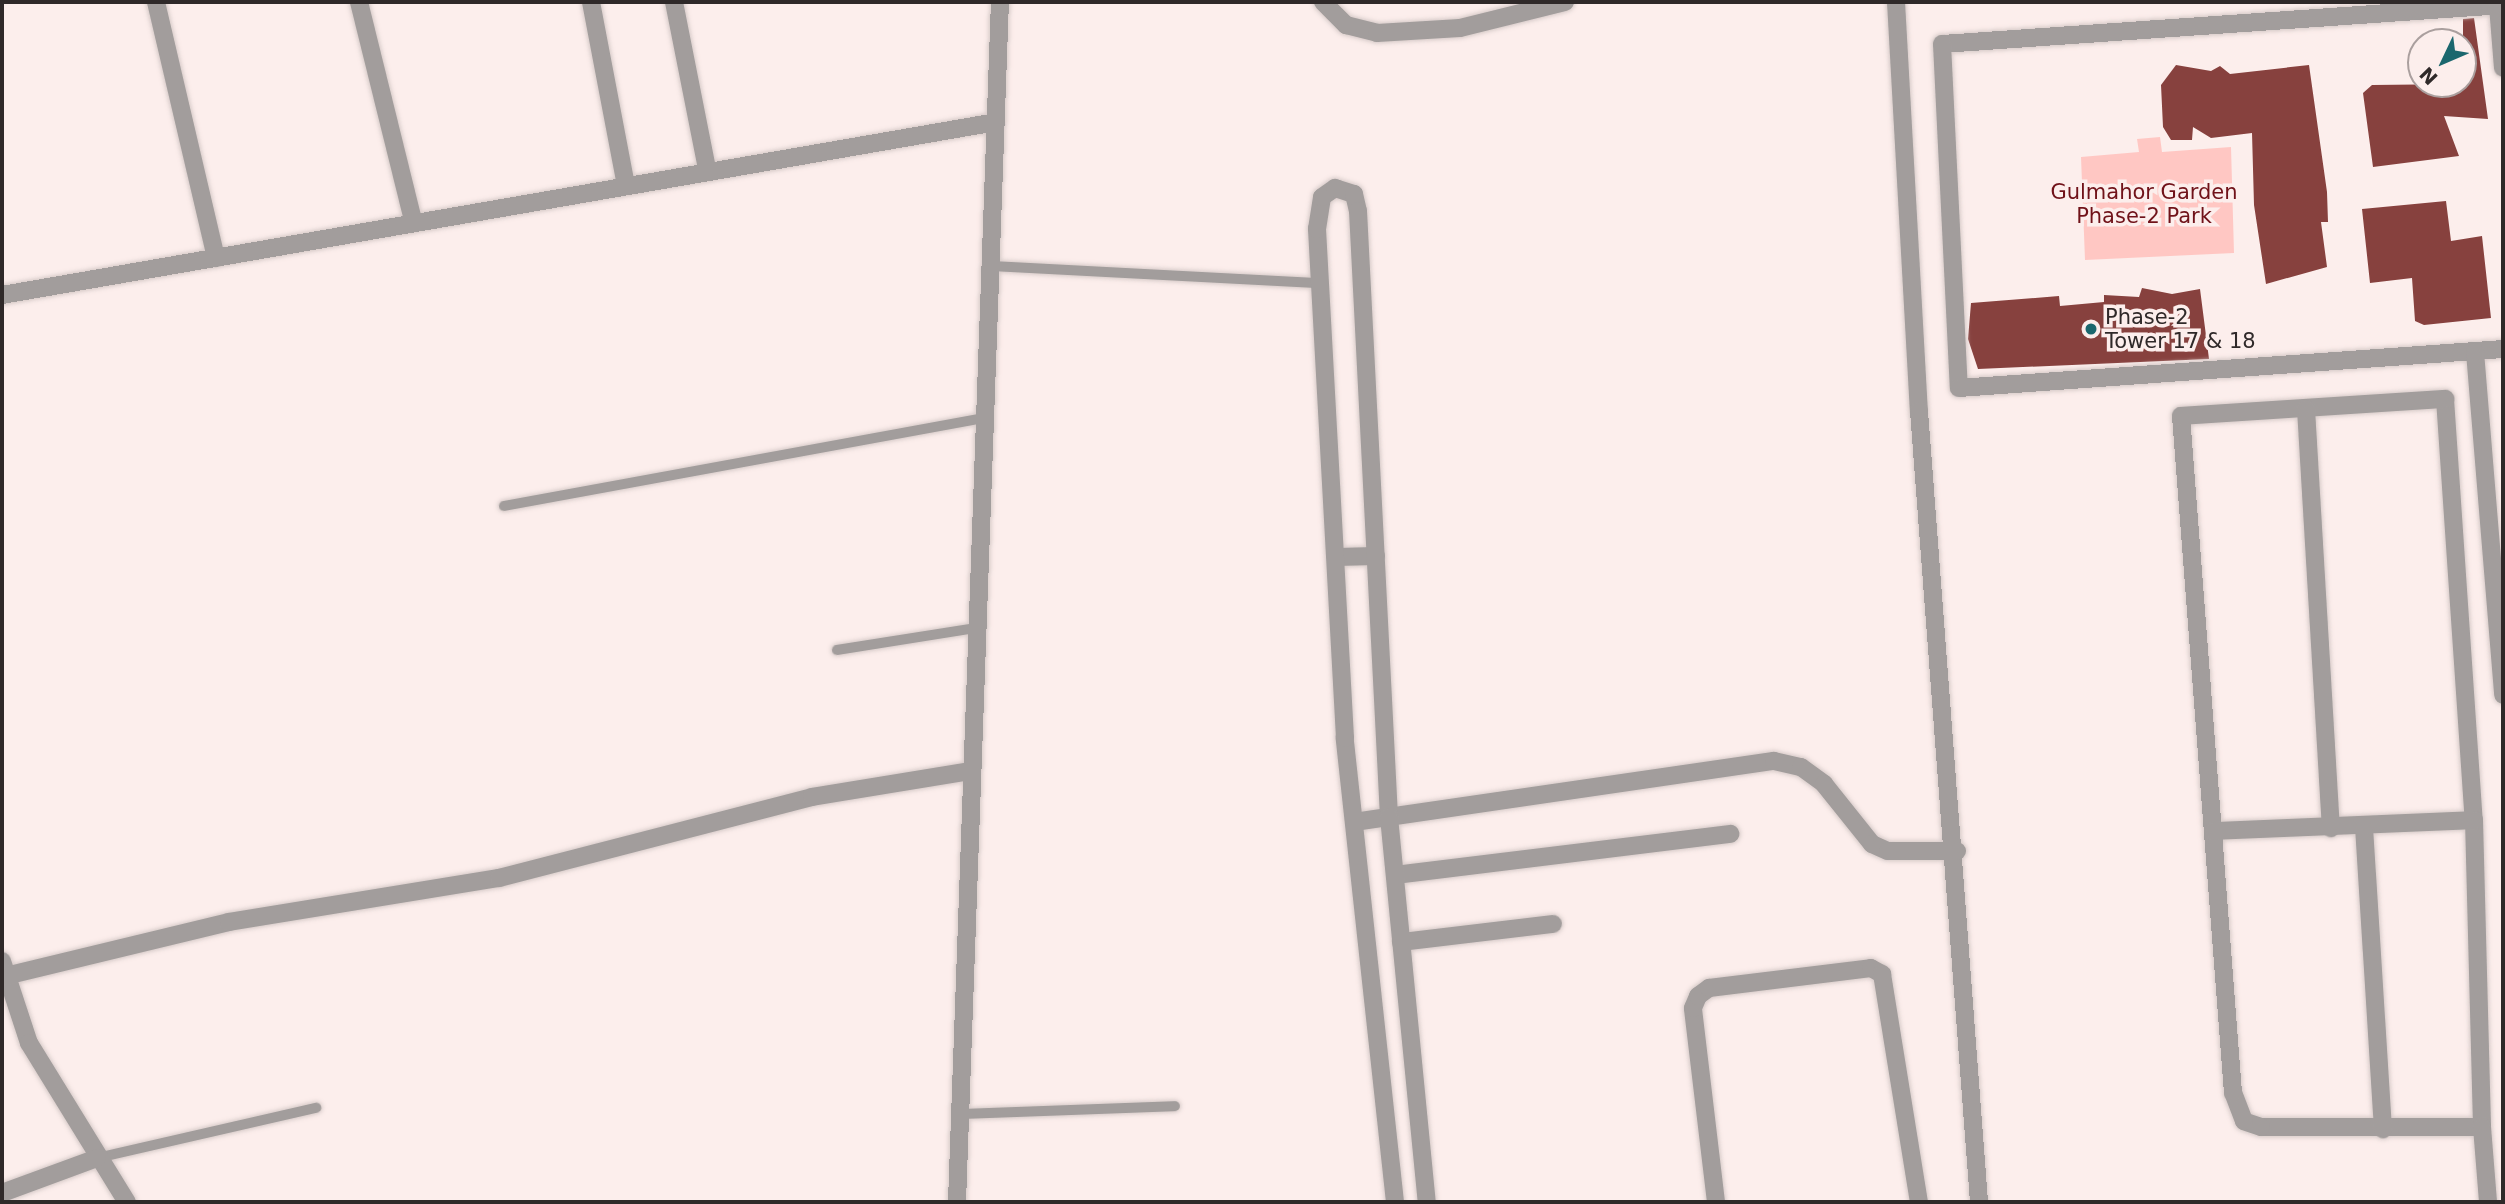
<!DOCTYPE html>
<html>
<head>
<meta charset="utf-8">
<style>
  body { margin:0 }
  #map { position:relative; width:2505px; height:1204px; overflow:hidden; background:#fceeec; font-family:"DejaVu Sans",sans-serif }
  div>[style] { position:absolute }
  .green>* { inset:0; background:#ffc7c3 }
  .building>* { inset:0; background:#87413e }
  .roads { filter:drop-shadow(0 0 2px #d7cbc9) drop-shadow(0 0 2px #d7cbc9) }
  .service>* { height:10px; margin:-5px; padding:0 5px; transform-origin:5px; border-radius:5px; background:#a29d9c }
  .minor>* { height:18px; margin:-9px; padding:0 9px; transform-origin:9px; border-radius:9px; background:#a29d9c }
  .tertiary>* { height:18px; margin:-9px; padding:0 9px; transform-origin:9px; border-radius:9px; background:#a29d9c }
  .dots>* { width:19px; height:19px; translate:-50% -50%; box-sizing:border-box; border:4px solid #fceeec; border-radius:50% }
  span { translate:-50% -50%; white-space:nowrap; text-align:center; line-height:1.15; -webkit-text-stroke:7px #fceeec; paint-order:stroke }
  .park-label { font-size:21px; color:#701219 }
  .poi-label { font-size:21px; color:#2f2929 }
  .left { translate:0 -50%; text-align:left }
  .frame { position:absolute; inset:0; border:4px solid #2f2929; pointer-events:none }
  .north { position:absolute; left:2407px; top:28px; width:70px; height:70px; box-sizing:border-box; background:#fceeec; border:2px solid #aa9f9e; border-radius:50%; rotate:226deg; font-size:19px; font-weight:700; line-height:28px; text-align:center; color:#2f2929 }
  .north::after { content:''; display:block; margin:auto; width:24px; height:32px; background:#1b676e; clip-path:polygon(50% 0,100% 100%,50% 72%,0 100%) }
</style>
</head>
<body>
<div id="map">
  <div class="green">
    <div style="clip-path:polygon(2160px 137px,2162px 152px,2231px 147px,2234px 253px,2085px 260px,2081px 157px,2139px 152px,2137px 139px)"></div>
  </div>
  <div class="building">
    <div style="clip-path:polygon(2474px 18px,2488px 119px,2444px 116px,2459px 156px,2373px 167px,2363px 93px,2372px 85px,2463px 84px,2463px 19px)"></div>
    <div style="clip-path:polygon(2176px 65px,2211px 71px,2220px 66px,2230px 74px,2309px 65px,2327px 192px,2328px 222px,2321px 222px,2327px 267px,2266px 284px,2254px 205px,2252px 133px,2211px 138px,2193px 127px,2192px 140px,2171px 140px,2163px 127px,2161px 85px)"></div>
    <div style="clip-path:polygon(2446px 201px,2451px 241px,2482px 236px,2491px 318px,2424px 325px,2415px 321px,2412px 278px,2370px 283px,2362px 209px)"></div>
    <div style="clip-path:polygon(2142px 288px,2172px 294px,2200px 289px,2209px 359px,1978px 369px,1968px 339px,1971px 303px,2059px 296px,2060px 306px,2104px 302px,2104px 295px,2139px 297px)"></div>
  </div>
  <div class="roads">
    <div class="service">
      <div style="left:992px;top:266px;width:329px;rotate:3deg"></div>
      <div style="left:504px;top:506px;width:489px;rotate:-10.4deg"></div>
      <div style="left:837px;top:650px;width:141px;rotate:-9deg"></div>
      <div style="left:960px;top:1114px;width:215px;rotate:-2.1deg"></div>
      <div style="left:97px;top:1158px;width:225px;rotate:-12.9deg"></div>
    </div>
    <div class="minor">
      <div style="left:156px;top:2px;width:263px;rotate:76.8deg"></div>
      <div style="left:359px;top:2px;width:226px;rotate:76.1deg"></div>
      <div style="left:591px;top:2px;width:186px;rotate:79.2deg"></div>
      <div style="left:674px;top:2px;width:170px;rotate:78.8deg"></div>
      <div style="left:1323px;top:2px;width:33px;rotate:45deg"></div>
      <div style="left:1346px;top:25px;width:32px;rotate:14deg"></div>
      <div style="left:1377px;top:33px;width:83px;rotate:-3.4deg"></div>
      <div style="left:1460px;top:28px;width:108px;rotate:-13.9deg"></div>
      <div style="left:1896px;top:2px;width:410px;rotate:86.8deg"></div>
      <div style="left:1919px;top:411px;width:793px;rotate:85.66deg"></div>
      <div style="left:2503px;top:5px;width:562px;rotate:176.02deg"></div>
      <div style="left:1942px;top:44px;width:344px;rotate:87.2deg"></div>
      <div style="left:1959px;top:388px;width:545px;rotate:-4.1deg"></div>
      <div style="left:2498px;top:6px;width:62px;rotate:85.4deg"></div>
      <div style="left:2px;top:295px;width:1009px;rotate:-9.87deg"></div>
      <div style="left:2475px;top:352px;width:344px;rotate:85.3deg"></div>
      <div style="left:2445px;top:399px;width:422px;rotate:86.1deg"></div>
      <div style="left:2474px;top:820px;width:307px;rotate:88.5deg"></div>
      <div style="left:2482px;top:1127px;width:221px;rotate:180deg"></div>
      <div style="left:2261px;top:1127px;width:18px;rotate:-161deg"></div>
      <div style="left:2244px;top:1121px;width:30px;rotate:-111deg"></div>
      <div style="left:2233px;top:1093px;width:679px;rotate:-94.39deg"></div>
      <div style="left:2181px;top:416px;width:265px;rotate:-3.7deg"></div>
      <div style="left:2306px;top:409px;width:420px;rotate:86.6deg"></div>
      <div style="left:1336px;top:557px;width:40px;rotate:-1.4deg"></div>
      <div style="left:1354px;top:822px;width:424px;rotate:-8.3deg"></div>
      <div style="left:1774px;top:761px;width:28px;rotate:13deg"></div>
      <div style="left:1801px;top:767px;width:29px;rotate:36deg"></div>
      <div style="left:1824px;top:784px;width:77px;rotate:51.3deg"></div>
      <div style="left:1872px;top:844px;width:17px;rotate:24deg"></div>
      <div style="left:1888px;top:851px;width:69px"></div>
      <div style="left:2364px;top:827px;width:303px;rotate:86.4deg"></div>
      <div style="left:2214px;top:831px;width:260px;rotate:-2.4deg"></div>
      <div style="left:1395px;top:875px;width:338px;rotate:-7deg"></div>
      <div style="left:1401px;top:942px;width:153px;rotate:-6.8deg"></div>
      <div style="left:2px;top:961px;width:86px;rotate:71.8deg"></div>
      <div style="left:29px;top:1043px;width:187px;rotate:58.4deg"></div>
      <div style="left:6px;top:976px;width:229px;rotate:-13.6deg"></div>
      <div style="left:229px;top:922px;width:274px;rotate:-9.3deg"></div>
      <div style="left:499px;top:878px;width:323px;rotate:-14.5deg"></div>
      <div style="left:812px;top:797px;width:160px;rotate:-9.3deg"></div>
      <div style="left:2482px;top:1127px;width:75px;rotate:85.4deg"></div>
      <div style="left:2px;top:1193px;width:101px;rotate:-20.2deg"></div>
      <div style="left:1395px;top:1202px;width:467px;rotate:-96.2deg"></div>
      <div style="left:1345px;top:738px;width:510px;rotate:-93.15deg"></div>
      <div style="left:1317px;top:229px;width:32px;rotate:-81deg"></div>
      <div style="left:1322px;top:197px;width:16px;rotate:-35deg"></div>
      <div style="left:1335px;top:188px;width:20px;rotate:18deg"></div>
      <div style="left:1354px;top:194px;width:17px;rotate:77deg"></div>
      <div style="left:1358px;top:211px;width:607px;rotate:87.07deg"></div>
      <div style="left:1389px;top:817px;width:387px;rotate:84.4deg"></div>
      <div style="left:1716px;top:1202px;width:195px;rotate:-96.8deg"></div>
      <div style="left:1693px;top:1008px;width:13px;rotate:-67deg"></div>
      <div style="left:1698px;top:996px;width:14px;rotate:-36deg"></div>
      <div style="left:1709px;top:988px;width:163px;rotate:-7deg"></div>
      <div style="left:1871px;top:968px;width:13px;rotate:29deg"></div>
      <div style="left:1882px;top:974px;width:231px;rotate:80.8deg"></div>
    </div>
    <div class="tertiary">
      <div style="left:957px;top:1202px;width:1201px;rotate:-87.95deg"></div>
    </div>
  </div>
  <div class="dots">
    <div style="left:2091px;top:329px;background:#1b676e"></div>
  </div>
  <div class="park-label">
    <span style="left:2144px;top:204px">Gulmahor Garden<br>Phase-2 Park</span>
  </div>
  <div class="poi-label">
    <span class="left" style="left:2105px;top:329px">Phase-2<br>Tower 17 &amp; 18</span>
  </div>
  <div class="frame"></div>
  <div class="north">N</div>
</div>
</body>
</html>
